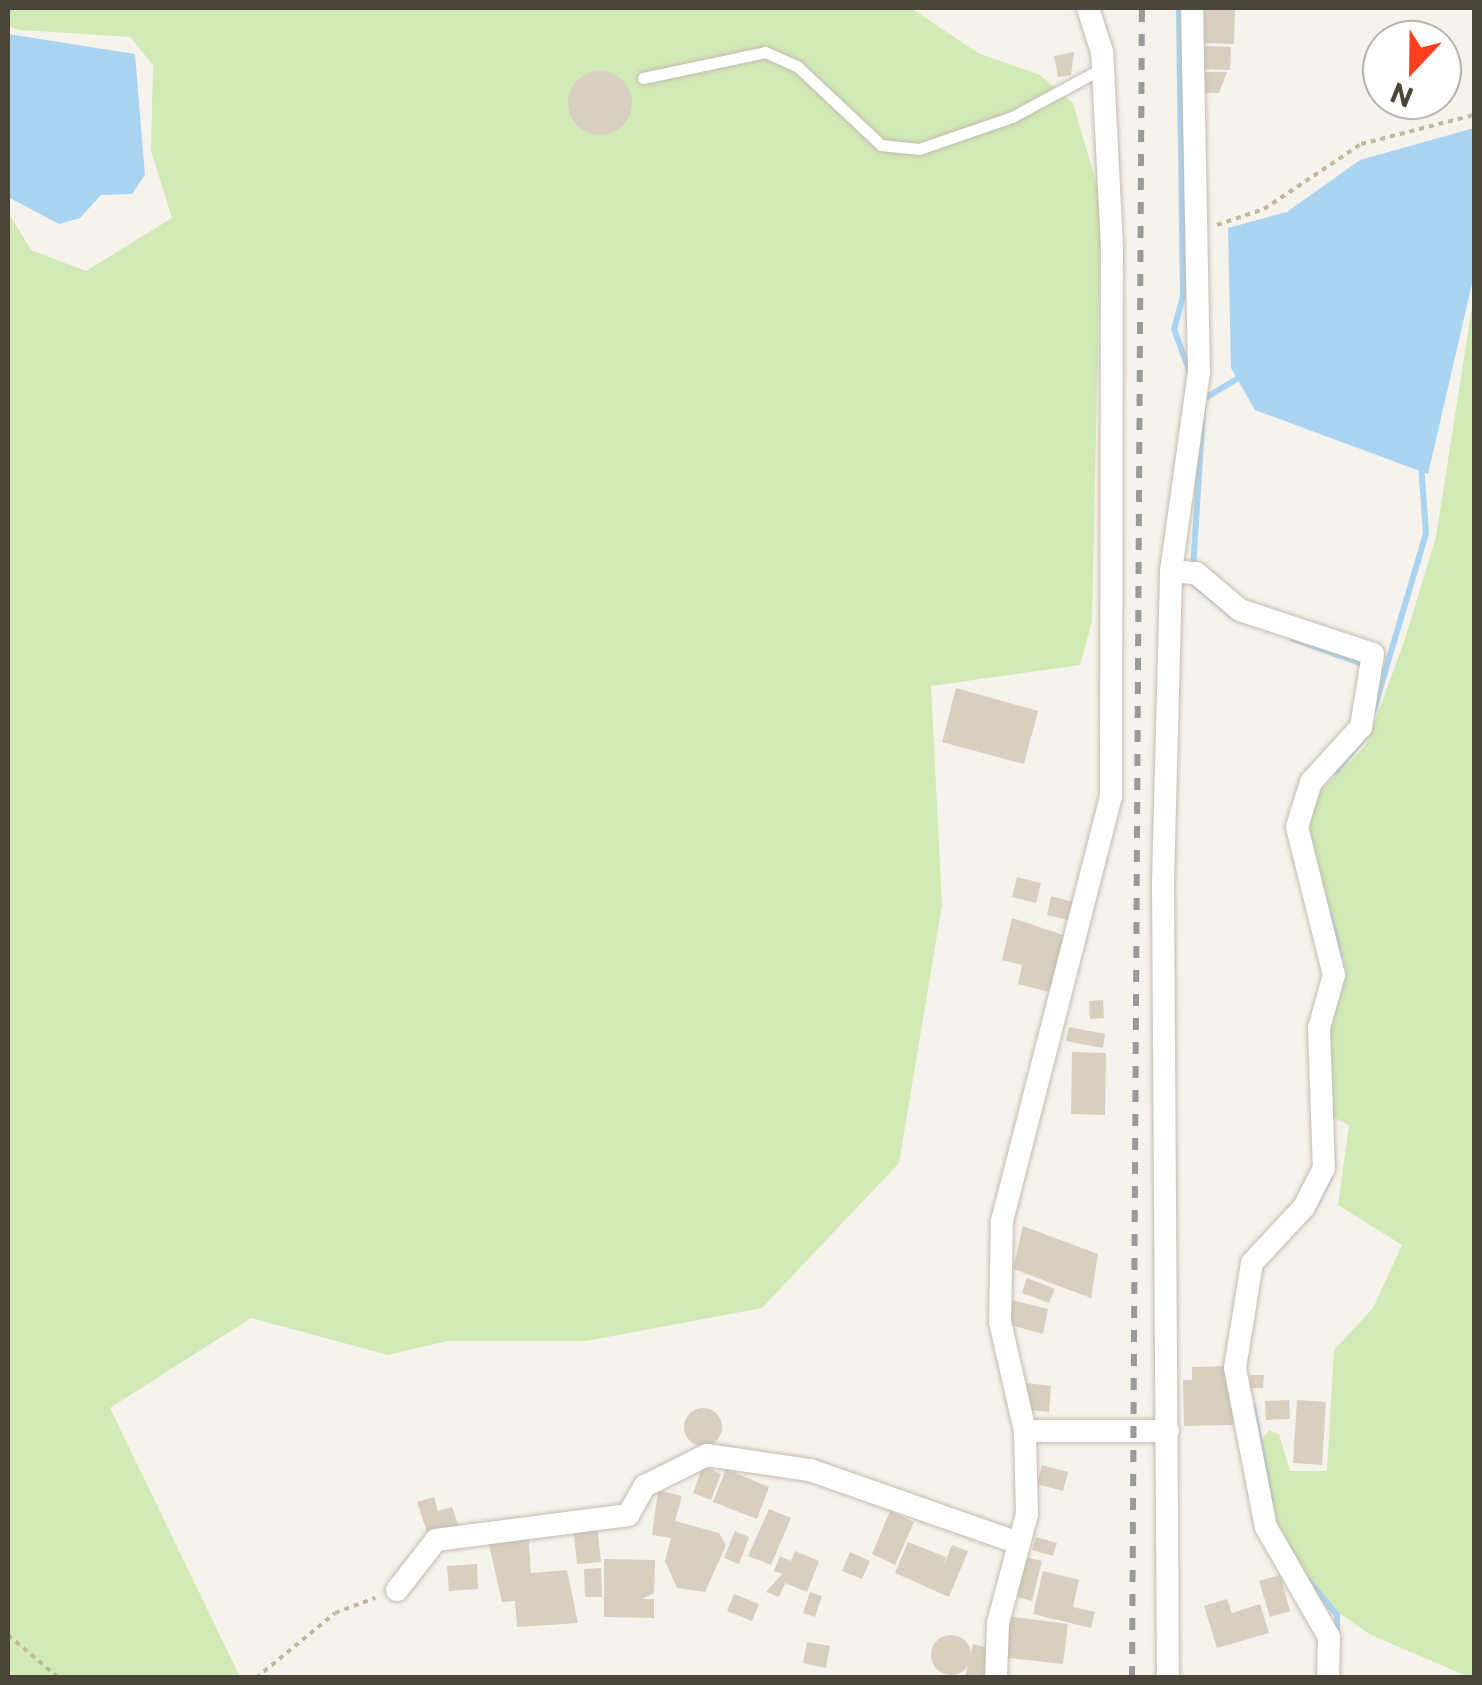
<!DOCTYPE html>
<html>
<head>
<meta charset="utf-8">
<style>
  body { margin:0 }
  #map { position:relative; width:1482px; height:1685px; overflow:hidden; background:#f6f3ec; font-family:Commissioner,sans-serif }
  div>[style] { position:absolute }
  .green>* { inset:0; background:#d2eab5 }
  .water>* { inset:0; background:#a9d4f2 }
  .stream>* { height:6px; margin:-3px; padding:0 3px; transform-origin:3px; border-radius:3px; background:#a9d4f2 }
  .building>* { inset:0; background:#d8cfc1 }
  .round { border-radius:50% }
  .path>* { height:4px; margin-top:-2px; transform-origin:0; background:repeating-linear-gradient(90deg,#c4b79f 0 5px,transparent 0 10px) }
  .roads { filter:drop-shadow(0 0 2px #c2bbae) drop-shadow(0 0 2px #c2bbae) }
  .lane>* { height:11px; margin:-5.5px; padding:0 5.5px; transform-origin:5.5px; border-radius:5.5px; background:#fff }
  .street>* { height:22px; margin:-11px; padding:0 11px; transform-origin:11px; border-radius:11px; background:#fff }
  .rail>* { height:6px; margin-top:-3px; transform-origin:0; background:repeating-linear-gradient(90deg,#9a9a9a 0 12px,transparent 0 24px) }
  span { translate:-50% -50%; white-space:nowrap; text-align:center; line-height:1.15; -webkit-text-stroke:8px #fff; paint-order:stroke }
  .frame { position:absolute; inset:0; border:10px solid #4b4439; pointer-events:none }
  .north { position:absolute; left:1362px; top:20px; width:100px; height:100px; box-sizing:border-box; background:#fff; border:2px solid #b7b4b0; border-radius:50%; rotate:202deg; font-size:28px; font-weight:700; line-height:40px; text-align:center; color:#4b4439 }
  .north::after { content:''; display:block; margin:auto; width:35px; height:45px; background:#fc3f1d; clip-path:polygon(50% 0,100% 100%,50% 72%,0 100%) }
</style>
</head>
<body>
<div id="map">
  <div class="green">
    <div style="clip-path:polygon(8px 8px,911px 8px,978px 53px,1040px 75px,1073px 103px,1101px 199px,1092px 621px,1080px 665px,931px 686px,942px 905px,899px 1163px,762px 1308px,586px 1341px,447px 1341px,388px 1355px,251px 1318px,110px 1408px,240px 1677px,8px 1677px,8px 212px,31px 250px,86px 271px,172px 218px,151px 151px,153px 65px,130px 37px,20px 30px,8px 26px)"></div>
    <div style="clip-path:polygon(1474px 294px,1474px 1677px,1469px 1677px,1371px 1635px,1313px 1595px,1272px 1533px,1259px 1444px,1269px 1430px,1279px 1434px,1290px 1471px,1327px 1471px,1334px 1350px,1373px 1308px,1402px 1245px,1338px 1205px,1349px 1125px,1328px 1115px,1328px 1027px,1346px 970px,1307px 830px,1314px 797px,1366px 745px,1404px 642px,1436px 537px)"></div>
  </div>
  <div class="water">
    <div style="clip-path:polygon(8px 34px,135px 54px,145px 175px,132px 194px,101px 195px,80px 218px,59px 224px,8px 197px)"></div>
    <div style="clip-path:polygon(1474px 128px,1474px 275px,1428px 474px,1255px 410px,1231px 368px,1228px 228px,1287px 212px,1360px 160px)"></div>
  </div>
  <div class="stream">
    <div style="left:1179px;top:8px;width:288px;rotate:89.2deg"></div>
    <div style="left:1183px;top:296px;width:34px;rotate:105deg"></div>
    <div style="left:1174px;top:329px;width:49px;rotate:69.7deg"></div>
    <div style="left:1207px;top:397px;width:37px;rotate:-31deg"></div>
    <div style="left:1193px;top:569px;width:176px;rotate:-86.4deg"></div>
    <div style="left:1195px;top:585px;width:52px;rotate:39.5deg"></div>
    <div style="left:1293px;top:639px;width:98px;rotate:19.7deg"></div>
    <div style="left:1385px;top:672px;width:40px;rotate:106deg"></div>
    <div style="left:1385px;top:672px;width:144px;rotate:-73.5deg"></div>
    <div style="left:1426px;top:534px;width:69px;rotate:-94.1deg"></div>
    <div style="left:1335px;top:772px;width:48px;rotate:-49.3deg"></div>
    <div style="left:1330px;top:915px;width:42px;rotate:76.3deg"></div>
    <div style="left:1313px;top:1210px;width:37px;rotate:-63deg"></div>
    <div style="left:1253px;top:1406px;width:97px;rotate:79.3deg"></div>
    <div style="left:1307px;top:1579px;width:47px;rotate:50.2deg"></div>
    <div style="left:1337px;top:1615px;width:21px;rotate:90deg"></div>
  </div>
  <div class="building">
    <div style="clip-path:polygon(1205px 8px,1235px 8px,1234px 44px,1203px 43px)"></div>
    <div style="clip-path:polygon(1204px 46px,1231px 47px,1230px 70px,1204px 69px)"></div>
    <div style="clip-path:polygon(1074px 52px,1071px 75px,1058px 77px,1054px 56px)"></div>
    <div class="round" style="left:568px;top:71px;width:64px;height:64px"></div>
    <div style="clip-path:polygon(1205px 72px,1227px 72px,1219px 93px,1204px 93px)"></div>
    <div style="clip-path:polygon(956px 688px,1038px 711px,1024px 764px,942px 742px)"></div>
    <div style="clip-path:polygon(1017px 877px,1041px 883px,1036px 903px,1012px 897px)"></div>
    <div style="clip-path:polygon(1051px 896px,1081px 904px,1076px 922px,1047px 915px)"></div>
    <div style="clip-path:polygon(1012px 918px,1072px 938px,1057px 994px,1018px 984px,1022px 965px,1002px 960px)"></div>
    <div style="clip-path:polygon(1103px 1000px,1104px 1018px,1090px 1019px,1089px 1001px)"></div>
    <div style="clip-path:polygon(1069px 1027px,1105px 1034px,1103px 1048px,1066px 1041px)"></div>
    <div style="clip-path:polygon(1072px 1052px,1106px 1053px,1105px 1115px,1071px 1114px)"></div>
    <div style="clip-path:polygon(1023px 1226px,1098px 1254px,1091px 1298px,1013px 1269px)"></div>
    <div style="clip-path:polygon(1027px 1278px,1055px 1289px,1049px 1303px,1022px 1293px)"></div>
    <div style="clip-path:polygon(1012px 1300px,1048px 1309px,1043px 1334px,1007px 1324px)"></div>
    <div style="clip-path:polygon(1231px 1366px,1233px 1425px,1184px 1426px,1183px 1380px,1192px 1380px,1192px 1367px)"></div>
    <div style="clip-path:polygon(1250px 1375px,1264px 1375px,1263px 1388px,1250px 1388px)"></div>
    <div style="clip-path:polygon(1026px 1383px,1051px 1386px,1049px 1412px,1023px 1409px)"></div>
    <div style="clip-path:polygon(1289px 1400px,1290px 1419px,1266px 1420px,1265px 1401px)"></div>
    <div style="clip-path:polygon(1297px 1400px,1326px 1402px,1322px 1465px,1293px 1463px)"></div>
    <div class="round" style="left:684px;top:1408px;width:38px;height:38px"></div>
    <div style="clip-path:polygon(1042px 1465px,1068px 1472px,1063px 1491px,1037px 1484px)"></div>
    <div style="clip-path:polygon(703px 1466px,721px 1474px,711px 1500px,693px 1493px)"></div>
    <div style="clip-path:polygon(726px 1469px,769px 1487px,757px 1519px,713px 1502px)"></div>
    <div style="clip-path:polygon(658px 1490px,682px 1496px,675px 1521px,719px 1533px,726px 1545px,705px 1592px,677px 1588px,665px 1561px,671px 1538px,652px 1535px)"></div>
    <div style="clip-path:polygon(434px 1497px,438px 1511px,452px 1507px,459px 1528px,429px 1538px,417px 1502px)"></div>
    <div style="clip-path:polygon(769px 1509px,791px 1518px,771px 1565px,748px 1556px)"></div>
    <div style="clip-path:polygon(890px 1511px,914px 1522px,895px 1565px,872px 1554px)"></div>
    <div style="clip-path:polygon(597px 1525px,601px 1562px,577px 1564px,573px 1527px)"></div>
    <div style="clip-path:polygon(735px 1531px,749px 1537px,739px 1564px,724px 1558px)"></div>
    <div style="clip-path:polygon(528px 1533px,531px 1573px,567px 1570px,578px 1623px,517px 1627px,515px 1601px,502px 1602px,487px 1536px)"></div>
    <div style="clip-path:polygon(1036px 1537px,1057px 1543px,1053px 1556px,1032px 1550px)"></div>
    <div style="clip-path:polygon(908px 1542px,946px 1557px,943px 1567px,952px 1545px,968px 1551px,949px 1597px,895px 1573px)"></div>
    <div style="clip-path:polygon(795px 1551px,819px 1561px,807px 1592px,785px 1583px,779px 1597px,766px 1592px,782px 1574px,774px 1571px,780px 1556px,791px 1561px)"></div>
    <div style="clip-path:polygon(850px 1552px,870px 1561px,862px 1579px,842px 1571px)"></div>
    <div style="clip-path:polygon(1021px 1556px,1042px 1561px,1032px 1601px,1011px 1595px)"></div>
    <div style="clip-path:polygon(604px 1559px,655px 1560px,654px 1593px,642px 1599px,654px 1599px,654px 1618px,604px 1617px)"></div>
    <div style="clip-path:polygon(477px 1564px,478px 1589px,449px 1591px,447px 1566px)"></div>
    <div style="clip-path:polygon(601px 1568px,602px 1597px,585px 1597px,584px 1569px)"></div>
    <div style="clip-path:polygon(1043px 1571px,1079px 1580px,1073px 1607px,1095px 1612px,1091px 1628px,1033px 1614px)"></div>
    <div style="clip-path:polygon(1280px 1575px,1290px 1611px,1270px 1617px,1259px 1581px)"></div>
    <div style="clip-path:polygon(810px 1592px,822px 1596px,815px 1617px,803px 1613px)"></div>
    <div style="clip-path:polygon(734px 1594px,759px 1604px,752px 1621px,727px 1611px)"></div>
    <div style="clip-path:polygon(1227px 1599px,1232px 1613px,1260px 1604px,1269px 1633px,1217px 1648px,1204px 1606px)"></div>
    <div style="clip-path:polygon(1006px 1616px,1068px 1624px,1063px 1664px,1001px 1657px)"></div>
    <div class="round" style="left:931px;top:1635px;width:40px;height:40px"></div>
    <div style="clip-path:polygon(807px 1642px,830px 1646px,826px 1668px,803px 1663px)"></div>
    <div style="clip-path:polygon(973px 1644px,992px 1649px,985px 1678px,965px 1678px)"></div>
  </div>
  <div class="path">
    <div style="left:1217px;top:225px;width:50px;rotate:-18.8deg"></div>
    <div style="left:1264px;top:209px;width:117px;rotate:-33.8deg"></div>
    <div style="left:1361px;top:144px;width:117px;rotate:-14.4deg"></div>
    <div style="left:8px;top:1635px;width:67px;rotate:40.1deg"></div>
    <div style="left:256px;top:1678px;width:102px;rotate:-39.4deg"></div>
    <div style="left:335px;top:1613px;width:43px;rotate:-20.6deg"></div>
  </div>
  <div class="roads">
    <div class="lane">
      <div style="left:643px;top:78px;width:125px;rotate:-12deg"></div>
      <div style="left:765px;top:52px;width:36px;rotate:24deg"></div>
      <div style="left:798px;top:67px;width:114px;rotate:43.2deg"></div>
      <div style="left:881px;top:145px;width:38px;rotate:6deg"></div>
      <div style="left:919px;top:149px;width:98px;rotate:-19deg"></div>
      <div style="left:1012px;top:117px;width:103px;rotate:-28.3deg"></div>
    </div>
    <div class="street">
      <div style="left:1171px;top:571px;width:25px;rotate:5deg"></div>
      <div style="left:1196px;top:573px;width:57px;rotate:40.1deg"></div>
      <div style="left:1240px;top:610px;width:140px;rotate:18.3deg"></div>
      <div style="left:1373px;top:654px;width:74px;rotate:99.3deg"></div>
      <div style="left:1361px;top:727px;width:74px;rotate:132.3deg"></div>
      <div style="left:1311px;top:782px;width:47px;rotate:107.3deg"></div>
      <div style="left:1297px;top:827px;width:153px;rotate:76deg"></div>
      <div style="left:1334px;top:975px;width:55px;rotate:105.8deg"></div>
      <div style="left:1319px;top:1028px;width:140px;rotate:88deg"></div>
      <div style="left:1324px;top:1168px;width:44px;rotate:117.1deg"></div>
      <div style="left:1304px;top:1207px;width:76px;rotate:132.9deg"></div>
      <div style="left:1252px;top:1263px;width:106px;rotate:99.2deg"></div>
      <div style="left:1235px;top:1368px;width:162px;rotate:79deg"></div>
      <div style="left:1266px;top:1527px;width:127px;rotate:60.2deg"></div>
      <div style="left:1329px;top:1637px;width:41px;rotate:91.4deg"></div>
      <div style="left:1025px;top:1431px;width:143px"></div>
      <div style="left:397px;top:1590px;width:63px;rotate:-52deg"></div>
      <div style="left:436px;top:1540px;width:194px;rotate:-7.4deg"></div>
      <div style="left:628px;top:1515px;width:34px;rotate:-60deg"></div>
      <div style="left:645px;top:1486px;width:69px;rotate:-26.6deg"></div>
      <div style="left:707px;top:1455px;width:104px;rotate:8.3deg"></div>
      <div style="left:810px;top:1470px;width:220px;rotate:19.3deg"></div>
      <div style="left:996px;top:1678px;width:55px;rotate:-87.9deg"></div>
      <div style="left:998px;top:1623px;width:113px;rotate:-75.1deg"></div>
      <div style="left:1027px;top:1514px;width:83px;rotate:-91.4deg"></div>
      <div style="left:1025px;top:1431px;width:112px;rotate:-102.9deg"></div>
      <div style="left:1000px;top:1322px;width:101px;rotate:-88.9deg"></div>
      <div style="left:1002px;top:1221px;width:439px;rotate:-75.6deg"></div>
      <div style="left:1111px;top:796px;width:549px;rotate:-89.9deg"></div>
      <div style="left:1112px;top:247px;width:195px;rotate:-92.9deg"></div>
      <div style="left:1102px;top:52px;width:46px;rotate:-107.7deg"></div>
      <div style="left:1168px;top:1678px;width:796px;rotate:-90.36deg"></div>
      <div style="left:1163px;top:882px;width:311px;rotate:-88.5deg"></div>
      <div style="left:1171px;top:571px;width:200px;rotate:-82deg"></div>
      <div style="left:1199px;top:373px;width:365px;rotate:-91.1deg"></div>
    </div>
  </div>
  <div class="rail">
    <div style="left:1132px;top:1678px;width:1670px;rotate:-89.66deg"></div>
  </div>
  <div class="frame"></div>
  <div class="north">N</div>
</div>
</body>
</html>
